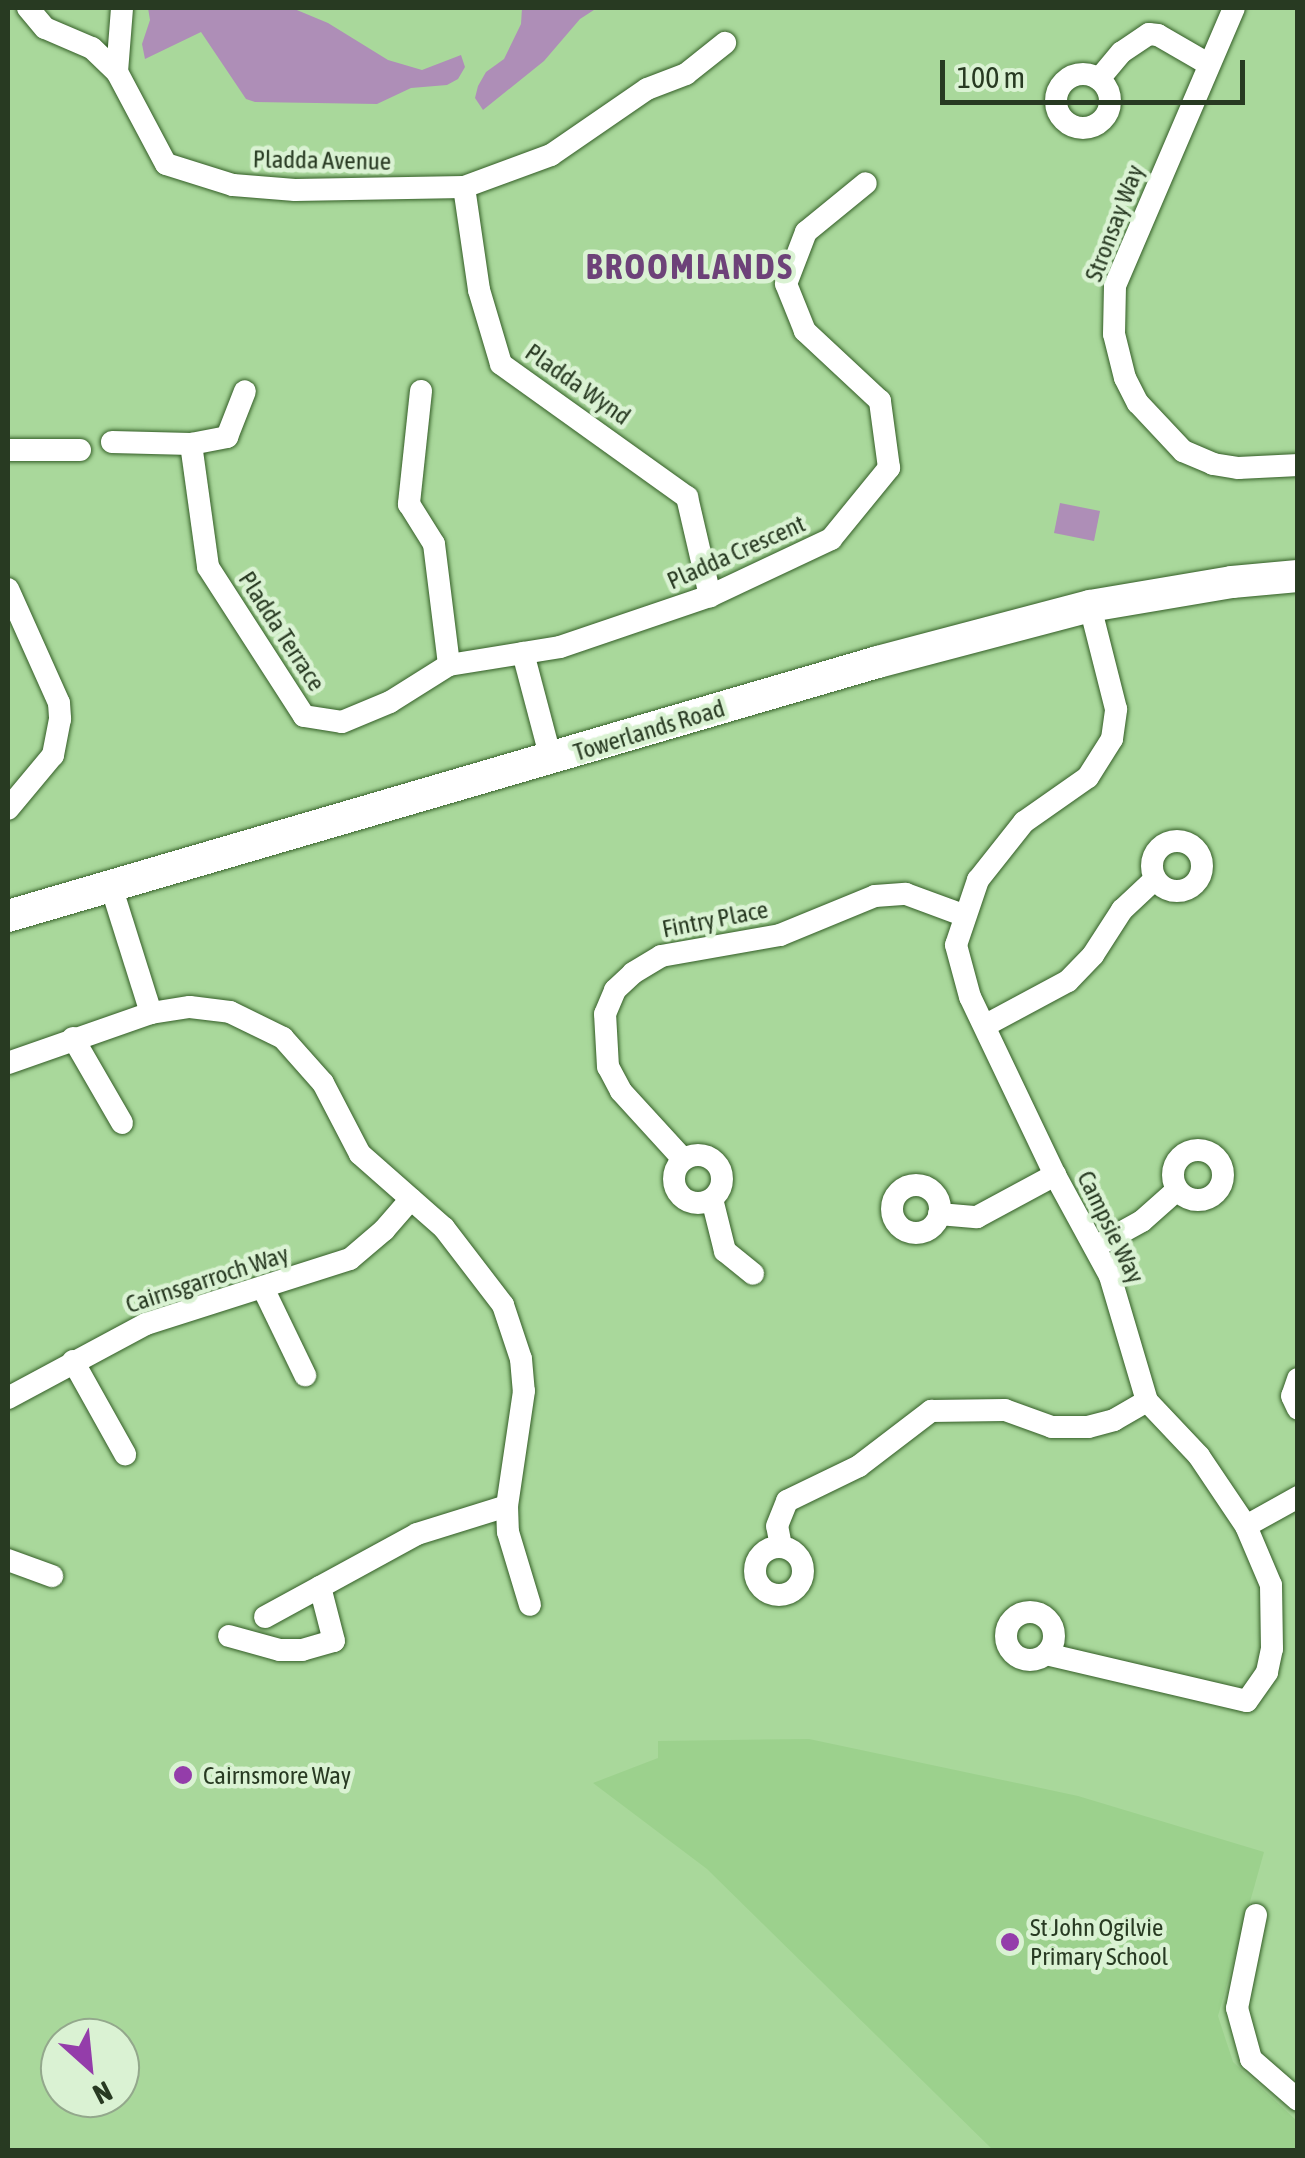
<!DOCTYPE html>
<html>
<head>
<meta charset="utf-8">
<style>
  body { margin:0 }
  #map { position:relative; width:1305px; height:2158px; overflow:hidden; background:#a9d89b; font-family:"Asap Condensed",sans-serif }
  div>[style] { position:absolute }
  .built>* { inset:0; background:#9cd18d }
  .green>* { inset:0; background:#ae8eb7 }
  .roads { filter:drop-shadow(0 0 2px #345e27) drop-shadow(0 0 2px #345e27) }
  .street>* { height:22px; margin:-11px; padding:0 11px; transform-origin:11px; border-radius:11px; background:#fff }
  .street>.ring { margin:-11px; padding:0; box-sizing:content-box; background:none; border:22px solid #fff; border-radius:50% }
  .secondary>* { height:32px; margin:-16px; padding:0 16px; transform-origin:16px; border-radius:16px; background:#fff }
  .dots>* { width:28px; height:28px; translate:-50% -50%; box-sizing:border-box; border:5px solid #daf2d3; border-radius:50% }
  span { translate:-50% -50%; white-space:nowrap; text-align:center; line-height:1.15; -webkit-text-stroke:9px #daf2d3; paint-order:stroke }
  .street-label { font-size:25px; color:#283a22 }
  .poi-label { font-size:25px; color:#283a22 }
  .left { translate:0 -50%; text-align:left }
  .district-label { font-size:35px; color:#6d4279; font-weight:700; letter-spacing:2.5px }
  .frame { position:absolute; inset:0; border:10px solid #283a22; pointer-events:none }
  .north { position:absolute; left:40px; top:2018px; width:100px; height:100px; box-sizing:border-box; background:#daf2d3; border:2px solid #93a88c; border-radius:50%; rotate:153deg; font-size:28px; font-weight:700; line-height:40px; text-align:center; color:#283a22 }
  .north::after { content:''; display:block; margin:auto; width:35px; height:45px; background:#943daa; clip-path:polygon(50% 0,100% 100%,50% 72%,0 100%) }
  .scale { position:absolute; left:940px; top:60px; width:305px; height:45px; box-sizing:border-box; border:5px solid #283a22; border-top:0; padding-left:12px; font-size:30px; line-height:35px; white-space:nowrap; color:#283a22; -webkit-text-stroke:8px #daf2d3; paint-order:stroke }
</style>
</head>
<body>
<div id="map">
  <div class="built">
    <div style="clip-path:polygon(809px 1739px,1078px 1796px,1264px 1852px,1218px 2016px,1233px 2062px,1297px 2121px,1297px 2150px,993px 2150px,707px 1869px,593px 1783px,658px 1758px,658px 1741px)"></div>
  </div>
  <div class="green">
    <div style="clip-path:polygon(148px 8px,292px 8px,328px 23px,388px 60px,422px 70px,461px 55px,465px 67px,458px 79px,447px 85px,411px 88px,377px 104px,255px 102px,246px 99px,201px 32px,145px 59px,142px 44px,150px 20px)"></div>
    <div style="clip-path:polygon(522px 8px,597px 8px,580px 19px,544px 61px,483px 110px,475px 98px,478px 86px,486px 72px,504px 59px,521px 24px)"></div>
    <div style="clip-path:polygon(1060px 503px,1100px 511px,1094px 541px,1054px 533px)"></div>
  </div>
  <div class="roads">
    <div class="street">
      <div style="left:28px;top:8px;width:26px;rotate:50deg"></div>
      <div style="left:45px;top:28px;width:51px;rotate:23.1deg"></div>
      <div style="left:92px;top:48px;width:35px;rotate:44deg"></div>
      <div style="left:117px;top:72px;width:104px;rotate:62deg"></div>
      <div style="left:166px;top:164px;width:70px;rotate:17.4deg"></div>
      <div style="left:233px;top:185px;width:62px;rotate:4.6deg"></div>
      <div style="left:295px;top:190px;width:169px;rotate:-1deg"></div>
      <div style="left:464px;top:187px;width:93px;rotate:-20.2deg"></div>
      <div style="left:551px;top:155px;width:116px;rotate:-34.5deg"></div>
      <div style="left:647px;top:89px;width:42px;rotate:-21deg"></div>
      <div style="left:686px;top:74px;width:50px;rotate:-38.5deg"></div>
      <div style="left:1234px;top:8px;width:302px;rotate:113.2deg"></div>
      <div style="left:1115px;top:286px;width:48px;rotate:91.2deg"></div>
      <div style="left:1114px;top:334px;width:45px;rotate:76deg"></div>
      <div style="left:1125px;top:378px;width:28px;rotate:63deg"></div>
      <div style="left:1138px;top:403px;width:66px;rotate:46.8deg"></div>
      <div style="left:1183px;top:451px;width:33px;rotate:23deg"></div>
      <div style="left:1213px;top:464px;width:26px;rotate:9deg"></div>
      <div style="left:1239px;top:468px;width:59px;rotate:-2.9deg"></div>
      <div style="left:117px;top:72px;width:64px;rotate:-85.5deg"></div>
      <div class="ring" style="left:1056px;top:74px;width:32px;height:32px"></div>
      <div style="left:1099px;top:79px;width:35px;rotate:-50deg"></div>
      <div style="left:1122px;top:52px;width:32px;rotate:-34deg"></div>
      <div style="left:1149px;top:34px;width:9px;rotate:6deg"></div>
      <div style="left:1158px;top:35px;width:58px;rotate:30.1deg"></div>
      <div style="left:464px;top:187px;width:104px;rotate:81.7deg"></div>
      <div style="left:479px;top:290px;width:77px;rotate:73.4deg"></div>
      <div style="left:501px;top:364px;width:229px;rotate:35.6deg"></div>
      <div style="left:687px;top:497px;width:102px;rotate:76.9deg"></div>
      <div style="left:421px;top:391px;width:114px;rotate:96.1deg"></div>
      <div style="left:409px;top:504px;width:47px;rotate:58deg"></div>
      <div style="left:434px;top:544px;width:122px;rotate:82.9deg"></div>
      <div style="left:112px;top:442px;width:79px;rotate:1.5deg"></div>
      <div style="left:191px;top:444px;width:37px;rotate:-11deg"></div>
      <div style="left:227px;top:437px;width:49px;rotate:-68.6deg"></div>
      <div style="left:191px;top:444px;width:124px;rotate:82.1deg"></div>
      <div style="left:208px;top:567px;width:177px;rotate:57.2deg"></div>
      <div style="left:304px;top:716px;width:38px;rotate:9deg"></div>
      <div style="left:342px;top:722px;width:52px;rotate:-22.6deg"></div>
      <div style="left:390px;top:702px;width:70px;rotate:-32.1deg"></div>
      <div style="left:449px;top:665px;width:112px;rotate:-9.2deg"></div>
      <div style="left:560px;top:647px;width:158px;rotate:-18.8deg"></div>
      <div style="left:710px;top:596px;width:134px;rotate:-25.2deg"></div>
      <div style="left:831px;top:539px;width:92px;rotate:-50.8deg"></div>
      <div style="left:889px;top:468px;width:68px;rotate:-97.7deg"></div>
      <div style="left:880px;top:401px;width:103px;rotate:-137deg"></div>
      <div style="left:805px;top:331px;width:51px;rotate:-112deg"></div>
      <div style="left:786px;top:284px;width:56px;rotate:-69deg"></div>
      <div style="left:806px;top:232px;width:77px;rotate:-39.2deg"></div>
      <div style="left:8px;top:450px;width:72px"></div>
      <div style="left:8px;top:589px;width:125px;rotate:65.9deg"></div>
      <div style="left:59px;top:703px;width:16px;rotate:86deg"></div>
      <div style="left:60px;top:719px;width:37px;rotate:101deg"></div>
      <div style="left:53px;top:755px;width:70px;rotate:129.8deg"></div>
      <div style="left:523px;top:653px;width:110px;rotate:75.2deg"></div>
      <div class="ring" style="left:1152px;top:841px;width:28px;height:28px"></div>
      <div style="left:151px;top:1013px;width:39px;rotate:-9deg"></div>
      <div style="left:190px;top:1007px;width:40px;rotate:7.1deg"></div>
      <div style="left:230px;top:1012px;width:59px;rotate:26.1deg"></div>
      <div style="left:283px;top:1038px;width:60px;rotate:48.4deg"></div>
      <div style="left:323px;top:1083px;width:80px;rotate:62.5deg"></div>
      <div style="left:360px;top:1154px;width:112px;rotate:41.4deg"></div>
      <div style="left:444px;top:1228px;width:97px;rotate:52.5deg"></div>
      <div style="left:503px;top:1305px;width:57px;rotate:71.6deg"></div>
      <div style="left:521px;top:1359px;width:32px;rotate:85deg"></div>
      <div style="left:524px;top:1391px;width:116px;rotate:98.4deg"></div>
      <div style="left:507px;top:1506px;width:26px;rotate:88deg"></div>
      <div style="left:508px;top:1532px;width:76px;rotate:73.2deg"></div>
      <div style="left:986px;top:1025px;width:93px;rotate:-28.2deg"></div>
      <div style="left:1068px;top:981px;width:36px;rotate:-46deg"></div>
      <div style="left:1093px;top:955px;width:54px;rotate:-57.2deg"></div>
      <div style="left:1122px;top:910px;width:45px;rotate:-43.2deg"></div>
      <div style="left:73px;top:1038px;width:98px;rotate:60deg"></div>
      <div style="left:8px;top:1063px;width:151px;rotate:-19.3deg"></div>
      <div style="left:151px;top:1013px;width:133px;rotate:-107.5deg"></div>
      <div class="ring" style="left:1173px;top:1150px;width:28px;height:28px"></div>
      <div class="ring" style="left:674px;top:1155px;width:26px;height:26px"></div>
      <div style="left:683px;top:1159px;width:92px;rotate:-132.4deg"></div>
      <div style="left:621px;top:1091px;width:27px;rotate:-118deg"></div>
      <div style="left:608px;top:1067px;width:53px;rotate:-93.2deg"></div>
      <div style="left:605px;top:1014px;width:26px;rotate:-67deg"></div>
      <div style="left:615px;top:990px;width:25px;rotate:-43deg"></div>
      <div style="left:633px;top:973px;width:33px;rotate:-31deg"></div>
      <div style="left:661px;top:956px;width:121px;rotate:-10deg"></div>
      <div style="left:780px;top:935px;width:103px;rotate:-22.3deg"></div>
      <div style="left:875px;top:896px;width:31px;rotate:-4deg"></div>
      <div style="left:906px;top:894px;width:61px;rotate:20.2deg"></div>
      <div class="ring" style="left:892px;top:1185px;width:26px;height:26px"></div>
      <div style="left:712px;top:1199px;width:54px;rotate:76deg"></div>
      <div style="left:725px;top:1251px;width:36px;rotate:39deg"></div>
      <div style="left:939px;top:1214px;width:38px;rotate:5deg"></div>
      <div style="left:977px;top:1217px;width:89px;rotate:-28.3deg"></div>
      <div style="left:1095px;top:1247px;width:54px;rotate:-29deg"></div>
      <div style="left:1142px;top:1221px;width:47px;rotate:-41.5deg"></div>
      <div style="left:263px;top:1288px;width:97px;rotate:64.2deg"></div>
      <div style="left:73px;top:1361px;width:107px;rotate:60.8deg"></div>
      <div style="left:1298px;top:1379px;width:18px;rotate:109deg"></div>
      <div style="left:1292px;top:1396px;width:14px;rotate:65deg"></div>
      <div style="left:8px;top:1398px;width:157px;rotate:-28.2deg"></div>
      <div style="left:146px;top:1324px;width:214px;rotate:-17.7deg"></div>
      <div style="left:350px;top:1259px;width:45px;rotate:-40.5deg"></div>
      <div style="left:384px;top:1230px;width:41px;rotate:-48.9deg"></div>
      <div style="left:1246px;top:1526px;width:60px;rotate:-29.1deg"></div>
      <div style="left:781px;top:1546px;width:20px;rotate:-101deg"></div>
      <div style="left:777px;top:1526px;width:27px;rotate:-68deg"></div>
      <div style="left:787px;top:1501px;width:80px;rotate:-25.9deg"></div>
      <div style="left:859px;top:1466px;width:91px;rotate:-37.4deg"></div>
      <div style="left:931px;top:1411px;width:74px;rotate:-0.8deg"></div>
      <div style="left:1005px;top:1410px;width:50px;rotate:19.9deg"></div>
      <div style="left:1052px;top:1427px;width:36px"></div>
      <div style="left:1088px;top:1427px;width:27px;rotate:-15deg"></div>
      <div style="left:1114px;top:1420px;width:38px;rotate:-30deg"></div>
      <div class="ring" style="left:755px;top:1547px;width:26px;height:26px"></div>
      <div style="left:8px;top:1560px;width:47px;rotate:20deg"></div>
      <div class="ring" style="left:1006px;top:1612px;width:26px;height:26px"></div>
      <div style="left:265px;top:1617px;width:173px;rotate:-28.6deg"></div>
      <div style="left:417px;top:1534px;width:94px;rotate:-17.3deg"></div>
      <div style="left:229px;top:1636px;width:53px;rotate:15.4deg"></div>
      <div style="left:280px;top:1650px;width:22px"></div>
      <div style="left:302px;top:1650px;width:33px;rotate:-16deg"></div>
      <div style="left:334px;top:1641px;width:56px;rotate:-104.5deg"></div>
      <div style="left:1046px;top:1654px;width:206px;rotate:13.2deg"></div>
      <div style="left:1247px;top:1701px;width:35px;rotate:-55deg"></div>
      <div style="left:1267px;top:1672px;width:24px;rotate:-78deg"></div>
      <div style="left:1272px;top:1649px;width:64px;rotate:-90.9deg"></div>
      <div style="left:1271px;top:1585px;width:64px;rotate:-113deg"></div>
      <div style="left:1246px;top:1526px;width:84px;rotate:-123.9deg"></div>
      <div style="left:1199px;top:1456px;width:76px;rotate:-133.4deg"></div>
      <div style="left:1147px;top:1401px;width:130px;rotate:-106.5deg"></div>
      <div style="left:1110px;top:1276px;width:115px;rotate:-118.6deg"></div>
      <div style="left:1055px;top:1175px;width:197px;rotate:-115.5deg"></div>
      <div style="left:970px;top:997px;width:54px;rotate:-105.1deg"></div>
      <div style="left:956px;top:945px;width:69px;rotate:-71.3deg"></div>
      <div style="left:978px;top:880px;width:74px;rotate:-51.6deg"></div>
      <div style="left:1024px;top:822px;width:78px;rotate:-35.1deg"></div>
      <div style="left:1088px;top:777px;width:45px;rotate:-57.7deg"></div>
      <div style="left:1112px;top:739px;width:30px;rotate:-82deg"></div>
      <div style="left:1116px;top:709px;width:106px;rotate:-104.2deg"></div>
      <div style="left:1256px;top:1915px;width:95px;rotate:101.5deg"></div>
      <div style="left:1237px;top:2008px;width:53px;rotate:74.6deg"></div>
      <div style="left:1251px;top:2059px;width:62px;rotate:41.1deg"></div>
    </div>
    <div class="secondary">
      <div style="left:8px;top:916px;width:906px;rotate:-16.28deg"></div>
      <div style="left:878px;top:662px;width:219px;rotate:-14.8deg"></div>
      <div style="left:1090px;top:606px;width:144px;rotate:-9.6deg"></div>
      <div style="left:1232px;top:582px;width:66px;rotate:-5.2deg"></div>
    </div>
  </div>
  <div class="dots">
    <div style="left:183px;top:1775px;background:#943daa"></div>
    <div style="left:1010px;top:1942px;background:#943daa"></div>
  </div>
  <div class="street-label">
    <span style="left:322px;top:160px;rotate:1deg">Pladda Avenue</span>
    <span style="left:1114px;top:223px;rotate:-69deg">Stronsay Way</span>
    <span style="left:578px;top:384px;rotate:35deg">Pladda Wynd</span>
    <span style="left:736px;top:552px;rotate:-24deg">Pladda Crescent</span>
    <span style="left:282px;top:631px;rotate:57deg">Pladda Terrace</span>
    <span style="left:649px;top:730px;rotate:-17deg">Towerlands Road</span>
    <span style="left:715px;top:919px;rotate:-11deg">Fintry Place</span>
    <span style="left:1111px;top:1227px;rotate:64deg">Campsie Way</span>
    <span style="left:207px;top:1279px;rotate:-18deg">Cairnsgarroch Way</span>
  </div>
  <div class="poi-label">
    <span class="left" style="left:203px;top:1775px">Cairnsmore Way</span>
    <span class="left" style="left:1030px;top:1942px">St John Ogilvie<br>Primary School</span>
  </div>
  <div class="district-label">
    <span style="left:690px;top:266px">BROOMLANDS</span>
  </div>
  <div class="frame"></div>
  <div class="north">N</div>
  <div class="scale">100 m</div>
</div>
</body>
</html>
